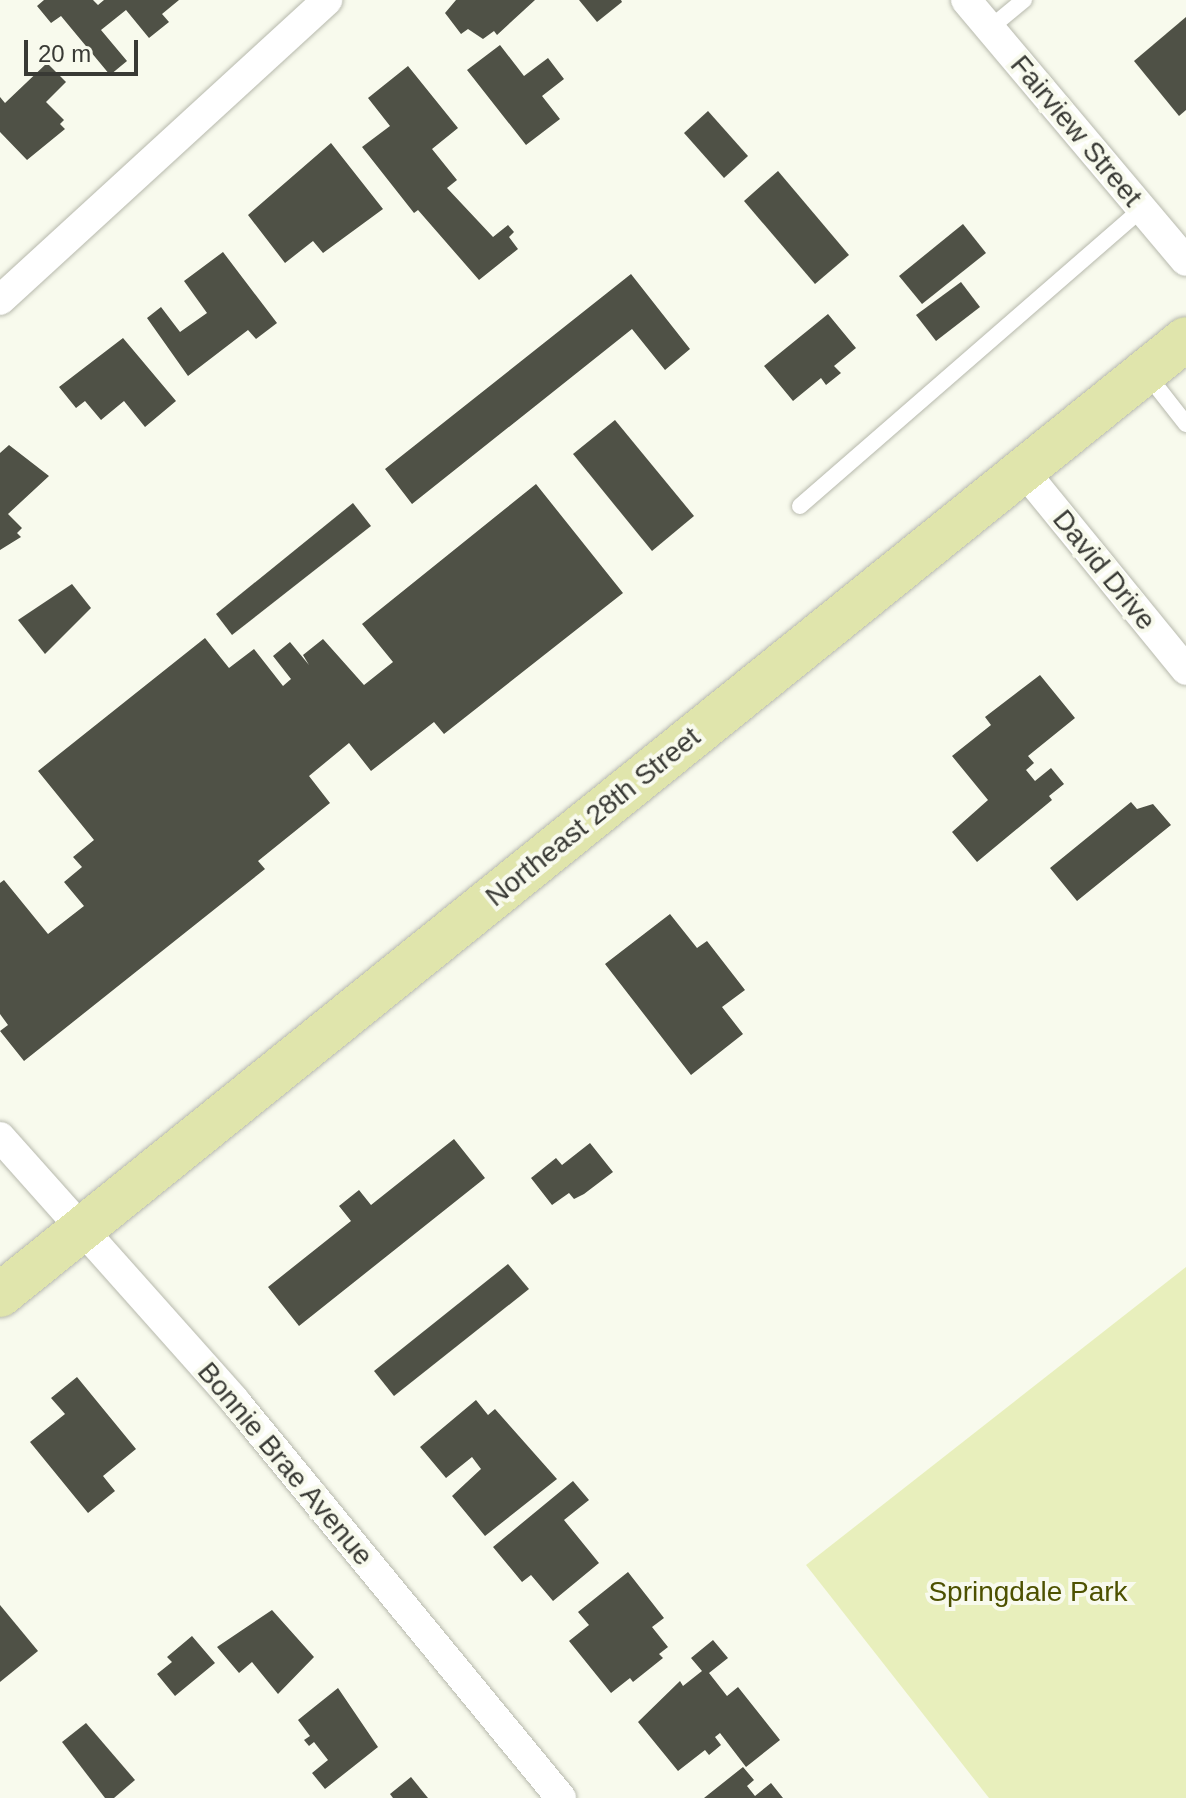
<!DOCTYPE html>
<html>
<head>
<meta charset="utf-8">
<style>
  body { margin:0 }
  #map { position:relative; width:1186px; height:1798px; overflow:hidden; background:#f8faed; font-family:Arial,sans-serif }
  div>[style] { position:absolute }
  .green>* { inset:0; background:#e8efbc }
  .building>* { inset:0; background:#4f5146 }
  .roads { filter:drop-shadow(0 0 2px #b7b9ad) drop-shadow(0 0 2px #b7b9ad) }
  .service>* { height:16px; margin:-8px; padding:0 8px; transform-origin:8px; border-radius:8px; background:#fff }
  .minor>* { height:30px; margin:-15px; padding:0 15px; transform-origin:15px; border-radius:15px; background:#fff }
  .primary>* { height:44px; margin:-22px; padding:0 22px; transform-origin:22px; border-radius:22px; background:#e0e5ac }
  span { translate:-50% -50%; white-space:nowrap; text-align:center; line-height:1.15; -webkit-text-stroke:8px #f8faed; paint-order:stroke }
  .street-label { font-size:28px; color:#393a35 }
  .park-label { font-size:28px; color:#4d5100 }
  .scale { position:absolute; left:24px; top:40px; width:114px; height:36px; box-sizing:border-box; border:4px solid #393a35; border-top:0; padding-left:10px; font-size:24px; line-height:28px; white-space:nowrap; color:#393a35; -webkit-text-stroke:6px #f8faed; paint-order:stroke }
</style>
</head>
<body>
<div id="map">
  <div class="green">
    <div style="clip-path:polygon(1186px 1267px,1186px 1798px,989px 1798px,806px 1565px)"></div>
  </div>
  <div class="building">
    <div style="clip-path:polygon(44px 0,93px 0,98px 5px,104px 0,179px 0,162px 14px,169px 22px,149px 38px,126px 10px,101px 30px,127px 61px,110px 75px,61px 16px,51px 23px,37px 6px)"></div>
    <div style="clip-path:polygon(456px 0,535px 0,497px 35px,494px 31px,483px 39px,468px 29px,461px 34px,445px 13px)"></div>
    <div style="clip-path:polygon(579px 0,621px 0,622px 2px,597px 22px)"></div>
    <div style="clip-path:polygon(1186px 17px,1186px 110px,1179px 116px,1134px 61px)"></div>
    <div style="clip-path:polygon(500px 45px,524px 76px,548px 58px,564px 79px,542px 96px,560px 119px,526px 145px,467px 70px)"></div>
    <div style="clip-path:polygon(47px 63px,66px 82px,46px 102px,64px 120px,60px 124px,65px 129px,27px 160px,0 132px,0 97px,5px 103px)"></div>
    <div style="clip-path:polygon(408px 66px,458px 128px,432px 149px,457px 180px,447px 188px,493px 237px,508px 225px,514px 232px,509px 237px,518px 249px,479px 280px,418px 210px,414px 213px,362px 147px,390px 126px,368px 98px)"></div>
    <div style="clip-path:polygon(708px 111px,748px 156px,724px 178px,684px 133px)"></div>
    <div style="clip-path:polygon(331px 143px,383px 209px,323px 253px,313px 241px,285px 263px,248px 215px)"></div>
    <div style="clip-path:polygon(778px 171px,849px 255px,815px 284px,744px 201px)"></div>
    <div style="clip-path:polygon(963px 224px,986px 253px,922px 304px,899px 276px)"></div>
    <div style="clip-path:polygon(223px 252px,277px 323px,256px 339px,248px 330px,188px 376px,147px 318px,161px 307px,180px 332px,207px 313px,184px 281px)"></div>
    <div style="clip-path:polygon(631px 274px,690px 349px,665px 370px,632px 329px,412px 504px,385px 469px)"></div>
    <div style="clip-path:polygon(961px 282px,980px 307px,936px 341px,916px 315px)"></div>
    <div style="clip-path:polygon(828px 314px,856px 348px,834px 366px,841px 373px,826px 385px,821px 378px,793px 401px,764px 366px)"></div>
    <div style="clip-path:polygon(123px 338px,176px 401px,145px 427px,124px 401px,101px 420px,85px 401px,76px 408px,59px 387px)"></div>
    <div style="clip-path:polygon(615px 420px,694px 516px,652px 551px,573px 454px)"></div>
    <div style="clip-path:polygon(9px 445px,49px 476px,8px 514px,22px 528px,17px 533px,21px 537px,0 550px,0 453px)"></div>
    <div style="clip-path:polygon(536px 484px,623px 593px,444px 734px,434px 722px,371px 771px,349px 743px,309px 776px,330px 803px,258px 861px,265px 869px,24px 1061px,0 1031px,8px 1025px,0 1014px,0 883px,4px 880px,48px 934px,84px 906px,64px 882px,82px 867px,73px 857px,94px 840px,38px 771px,205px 638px,229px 668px,254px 649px,283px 686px,291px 679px,273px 656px,290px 642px,309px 665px,303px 655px,323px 639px,364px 685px,393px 662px,362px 624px)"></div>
    <div style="clip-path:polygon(353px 503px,371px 526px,232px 635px,216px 614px)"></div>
    <div style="clip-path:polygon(72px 584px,91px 608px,45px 654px,18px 620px)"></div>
    <div style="clip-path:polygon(1040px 675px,1075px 718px,1028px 756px,1034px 763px,1026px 770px,1035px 781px,1051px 768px,1064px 784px,1049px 796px,1052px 800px,977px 862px,952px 832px,988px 800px,952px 756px,991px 725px,985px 717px)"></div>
    <div style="clip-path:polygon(1131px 802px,1137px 809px,1153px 804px,1171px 825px,1077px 901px,1050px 868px)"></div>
    <div style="clip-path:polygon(670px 914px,697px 948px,707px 941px,745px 990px,722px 1007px,743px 1034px,691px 1075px,605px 964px)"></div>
    <div style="clip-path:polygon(454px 1139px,485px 1178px,299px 1326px,268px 1287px,351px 1221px,339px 1206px,359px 1190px,371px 1205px)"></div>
    <div style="clip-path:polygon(590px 1143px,613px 1172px,584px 1194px,574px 1199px,569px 1193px,552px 1205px,531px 1178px,556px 1158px,562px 1165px)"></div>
    <div style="clip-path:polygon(508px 1264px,529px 1289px,394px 1396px,374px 1371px)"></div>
    <div style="clip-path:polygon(77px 1377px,136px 1449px,103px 1476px,115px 1491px,88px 1513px,30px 1442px,65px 1414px,51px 1398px)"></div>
    <div style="clip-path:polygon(476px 1400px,488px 1415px,495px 1409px,557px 1479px,485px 1536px,452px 1496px,481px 1469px,472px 1457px,446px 1478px,420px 1447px)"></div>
    <div style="clip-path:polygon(573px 1481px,589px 1500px,564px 1520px,599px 1563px,553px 1601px,531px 1575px,522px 1582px,493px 1547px)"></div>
    <div style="clip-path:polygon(628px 1572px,664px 1618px,652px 1627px,668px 1647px,659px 1654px,663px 1658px,633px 1682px,630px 1678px,611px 1693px,569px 1641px,589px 1625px,578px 1612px)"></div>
    <div style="clip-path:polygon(0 1605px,38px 1651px,0 1682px)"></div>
    <div style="clip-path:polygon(272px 1610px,314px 1657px,278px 1694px,252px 1662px,239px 1673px,217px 1647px)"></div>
    <div style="clip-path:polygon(192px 1636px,215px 1663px,175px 1696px,157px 1674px,172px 1662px,167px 1657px)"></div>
    <div style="clip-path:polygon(713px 1640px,728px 1658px,709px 1673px,727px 1696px,738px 1687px,780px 1740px,746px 1767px,720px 1733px,715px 1737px,721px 1745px,709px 1755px,705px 1750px,678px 1771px,638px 1722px,680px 1681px,683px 1686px,702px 1671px,691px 1658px)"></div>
    <div style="clip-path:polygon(338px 1688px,378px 1747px,325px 1789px,312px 1773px,328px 1760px,314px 1742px,309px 1746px,304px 1740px,310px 1736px,298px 1720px)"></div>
    <div style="clip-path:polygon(86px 1723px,135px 1780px,114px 1798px,105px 1798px,62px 1742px)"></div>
    <div style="clip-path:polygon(743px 1767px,754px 1780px,747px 1786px,755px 1796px,771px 1783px,783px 1798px,704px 1798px)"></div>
    <div style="clip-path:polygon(411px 1777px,428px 1798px,393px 1798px,390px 1794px)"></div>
  </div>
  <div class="roads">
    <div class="service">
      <div style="left:990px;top:28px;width:44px;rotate:-39.5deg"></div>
      <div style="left:1146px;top:373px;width:65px;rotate:51.9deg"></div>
      <div style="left:800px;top:506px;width:453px;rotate:-41deg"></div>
    </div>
    <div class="minor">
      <div style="left:966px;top:0;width:341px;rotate:49.9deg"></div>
      <div style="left:0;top:300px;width:444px;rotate:-42.5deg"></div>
      <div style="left:1023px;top:470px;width:258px;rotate:50.8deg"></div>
      <div style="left:0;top:1137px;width:352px;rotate:48.3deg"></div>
      <div style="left:234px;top:1400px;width:515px;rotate:50.59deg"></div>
    </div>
    <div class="primary">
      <div style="left:0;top:1295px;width:1523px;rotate:-38.87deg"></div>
    </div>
  </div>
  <div class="street-label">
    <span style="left:1076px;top:131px;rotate:50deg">Fairview Street</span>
    <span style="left:1104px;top:570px;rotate:51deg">David Drive</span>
    <span style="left:593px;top:817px;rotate:-39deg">Northeast 28th Street</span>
    <span style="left:285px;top:1464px;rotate:50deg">Bonnie Brae Avenue</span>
  </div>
  <div class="park-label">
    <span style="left:1028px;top:1592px">Springdale Park</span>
  </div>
  <div class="scale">20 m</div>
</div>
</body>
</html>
